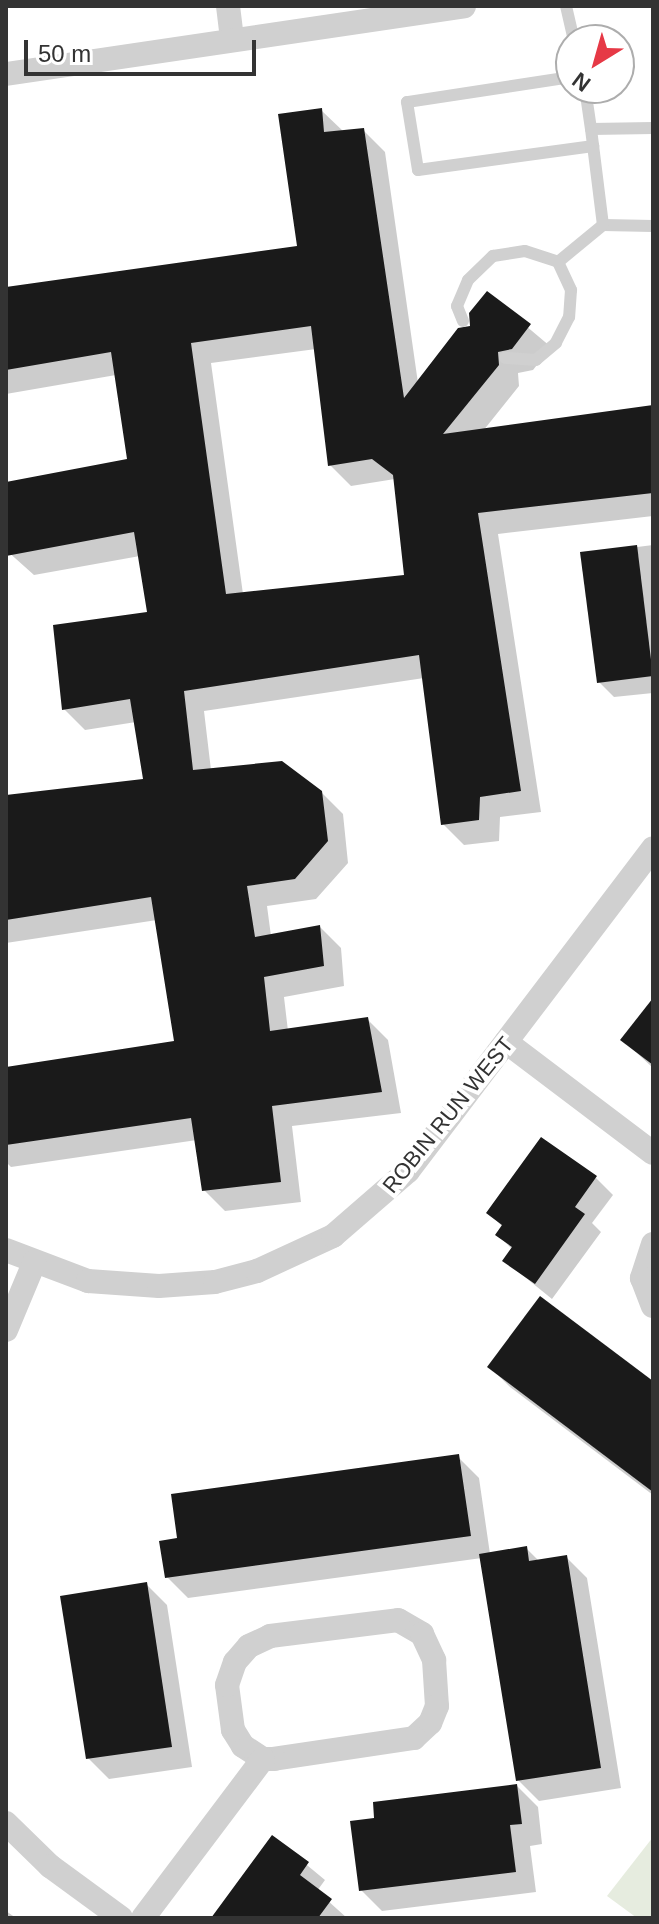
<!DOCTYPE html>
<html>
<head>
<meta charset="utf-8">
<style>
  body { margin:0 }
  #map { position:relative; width:659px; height:1924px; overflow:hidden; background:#fff; font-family:Arial,sans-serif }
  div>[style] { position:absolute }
  .green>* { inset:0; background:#e6ecdf }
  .shadow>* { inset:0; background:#0003 }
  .building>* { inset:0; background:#1a1a1a }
  .service>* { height:12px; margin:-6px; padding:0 6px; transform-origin:6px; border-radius:6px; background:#d0d0d0 }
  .minor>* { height:24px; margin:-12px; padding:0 12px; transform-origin:12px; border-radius:12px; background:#d0d0d0 }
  span { translate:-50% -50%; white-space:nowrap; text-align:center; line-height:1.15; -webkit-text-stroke:8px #fff; paint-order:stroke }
  .street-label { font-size:22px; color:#333 }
  .frame { position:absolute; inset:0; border:8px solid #333; pointer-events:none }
  .north { position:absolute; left:555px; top:24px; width:80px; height:80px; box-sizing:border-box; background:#fff; border:2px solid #adadad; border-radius:50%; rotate:217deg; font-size:22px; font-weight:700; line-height:32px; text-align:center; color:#333 }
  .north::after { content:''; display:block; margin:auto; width:28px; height:36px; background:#e63946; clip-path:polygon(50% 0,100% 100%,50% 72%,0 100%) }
  .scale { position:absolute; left:24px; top:40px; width:232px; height:36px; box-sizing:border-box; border:4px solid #333; border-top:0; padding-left:10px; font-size:24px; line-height:28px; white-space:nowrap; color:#333; -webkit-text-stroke:6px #fff; paint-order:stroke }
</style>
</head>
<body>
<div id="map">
  <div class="green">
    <div style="clip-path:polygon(653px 1837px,653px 1918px,637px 1918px,607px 1896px)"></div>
  </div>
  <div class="shadow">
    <div style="clip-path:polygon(evenodd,322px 111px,344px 132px,364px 131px,385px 152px,418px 383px,473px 328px,487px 293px,551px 347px,533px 370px,518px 373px,519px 386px,483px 431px,653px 407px,653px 516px,498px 534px,541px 812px,500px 817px,499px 841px,464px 845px,443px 824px,424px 678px,204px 711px,211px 770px,321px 792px,343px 814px,348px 863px,316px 899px,267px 906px,271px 936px,320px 927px,341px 948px,344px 986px,284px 997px,288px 1031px,367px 1019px,388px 1040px,401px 1113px,292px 1126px,301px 1202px,225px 1211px,204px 1190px,197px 1140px,11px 1167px,6px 1162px,6px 1069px,177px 1043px,157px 920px,6px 943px,6px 797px,145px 780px,136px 722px,85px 730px,64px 709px,149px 614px,140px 556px,34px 575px,6px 550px,6px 484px,129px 461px,116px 375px,6px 394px,6px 289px,300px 247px,322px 111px,316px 349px,330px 465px,351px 486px,395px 479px,406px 576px,243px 594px,211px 363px,316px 349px)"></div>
    <div style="clip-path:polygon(653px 545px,653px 693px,614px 697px,599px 682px,582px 554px)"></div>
    <div style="clip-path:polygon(653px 1015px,653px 1068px,623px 1040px)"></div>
    <div style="clip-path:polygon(596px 1178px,613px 1195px,592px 1223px,601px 1232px,552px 1299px,505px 1261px,513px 1250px,498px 1235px,503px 1227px,489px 1213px)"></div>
    <div style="clip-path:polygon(489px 1366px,653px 1383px,653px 1495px,510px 1387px)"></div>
    <div style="clip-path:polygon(458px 1457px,479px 1478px,490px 1554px,526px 1548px,539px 1561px,566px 1557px,587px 1578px,621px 1788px,539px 1801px,518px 1780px,482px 1558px,188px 1598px,167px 1577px)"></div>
    <div style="clip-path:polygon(146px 1584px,167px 1605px,192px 1767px,109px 1779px,88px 1758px)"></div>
    <div style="clip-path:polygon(517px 1786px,538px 1807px,542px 1844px,530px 1846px,536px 1892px,382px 1911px,361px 1890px,377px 1820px)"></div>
    <div style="clip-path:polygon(273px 1837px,325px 1880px,317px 1891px,347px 1918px,217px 1918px)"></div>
    <div style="clip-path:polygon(6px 1911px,16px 1918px,6px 1918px)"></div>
  </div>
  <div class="building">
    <div style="clip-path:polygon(evenodd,322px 108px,324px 132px,364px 128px,404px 398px,458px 328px,470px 326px,469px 313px,487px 291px,531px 324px,512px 349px,498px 352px,499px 365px,443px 434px,653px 405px,653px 493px,478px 513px,521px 791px,480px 797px,479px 820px,441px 825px,419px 655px,184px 691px,193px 770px,282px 761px,322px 791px,328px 841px,295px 879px,247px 886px,255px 937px,320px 925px,324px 966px,264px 977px,270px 1031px,368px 1017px,382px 1092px,272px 1106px,281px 1182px,202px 1191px,191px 1118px,6px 1145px,6px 1067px,174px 1041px,151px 897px,6px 920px,6px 795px,143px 779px,130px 699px,62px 710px,53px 625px,147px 612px,134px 532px,6px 556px,6px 482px,127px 459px,111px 352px,6px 370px,6px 287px,297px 246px,278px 114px,322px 108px,311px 326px,328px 466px,372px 459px,393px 475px,404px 575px,226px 594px,191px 343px,311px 326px)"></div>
    <div style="clip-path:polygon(637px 545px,653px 676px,597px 683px,580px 552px)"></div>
    <div style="clip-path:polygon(653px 998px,653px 1065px,620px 1040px)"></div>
    <div style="clip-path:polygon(541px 1137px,597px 1176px,575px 1207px,585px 1214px,535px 1284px,502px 1261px,512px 1247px,495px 1235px,502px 1225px,486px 1213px)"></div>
    <div style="clip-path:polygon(540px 1296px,653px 1381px,653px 1492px,487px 1367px)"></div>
    <div style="clip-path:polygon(459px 1454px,471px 1536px,165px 1578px,159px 1541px,177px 1538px,171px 1494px)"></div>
    <div style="clip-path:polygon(527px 1546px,529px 1561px,567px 1555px,601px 1768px,516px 1781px,479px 1554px)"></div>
    <div style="clip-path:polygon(147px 1582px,172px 1747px,86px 1759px,60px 1596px)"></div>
    <div style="clip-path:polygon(517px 1784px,522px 1824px,510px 1825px,516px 1872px,359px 1891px,350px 1821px,374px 1818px,373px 1802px)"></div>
    <div style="clip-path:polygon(272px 1835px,309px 1862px,300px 1875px,332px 1899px,318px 1918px,211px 1918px)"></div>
  </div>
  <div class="service">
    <div style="left:566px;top:6px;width:35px;rotate:77deg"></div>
    <div style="left:571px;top:77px;width:166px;rotate:171.3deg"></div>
    <div style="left:407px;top:102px;width:69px;rotate:80.8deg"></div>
    <div style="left:418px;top:170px;width:177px;rotate:-7.8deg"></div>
    <div style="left:585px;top:88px;width:41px;rotate:81.7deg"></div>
    <div style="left:653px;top:128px;width:62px;rotate:179.1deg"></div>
    <div style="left:591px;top:129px;width:97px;rotate:82.9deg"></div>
    <div style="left:603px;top:225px;width:50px;rotate:1.1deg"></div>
    <div style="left:558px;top:262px;width:58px;rotate:-39.4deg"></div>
    <div style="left:463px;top:321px;width:16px;rotate:-112deg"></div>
    <div style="left:457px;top:306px;width:28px;rotate:-67deg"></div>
    <div style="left:468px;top:280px;width:35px;rotate:-44deg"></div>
    <div style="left:493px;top:256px;width:32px;rotate:-9deg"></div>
    <div style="left:525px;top:251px;width:35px;rotate:18deg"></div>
    <div style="left:558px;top:262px;width:31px;rotate:65deg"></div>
    <div style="left:571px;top:290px;width:27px;rotate:94deg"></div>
    <div style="left:569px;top:317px;width:29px;rotate:117deg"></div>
    <div style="left:556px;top:343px;width:26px;rotate:140deg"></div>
    <div style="left:536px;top:360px;width:31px;rotate:-176deg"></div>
  </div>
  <div class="minor">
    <div style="left:228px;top:6px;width:34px;rotate:83deg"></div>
    <div style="left:6px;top:74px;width:463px;rotate:-8.4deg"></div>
    <div style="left:506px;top:1042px;width:184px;rotate:37.1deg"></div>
    <div style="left:653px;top:1244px;width:36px;rotate:108deg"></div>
    <div style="left:642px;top:1278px;width:30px;rotate:69deg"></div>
    <div style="left:6px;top:1250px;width:88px;rotate:20.7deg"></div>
    <div style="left:88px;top:1281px;width:71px;rotate:4deg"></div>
    <div style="left:159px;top:1286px;width:56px;rotate:-4.1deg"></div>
    <div style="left:215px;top:1282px;width:43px;rotate:-14.7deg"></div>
    <div style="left:257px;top:1271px;width:84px;rotate:-24.7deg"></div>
    <div style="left:333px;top:1236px;width:99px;rotate:-40.9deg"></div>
    <div style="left:408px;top:1171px;width:405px;rotate:-52.8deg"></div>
    <div style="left:6px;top:1330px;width:73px;rotate:-67.3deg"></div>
    <div style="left:398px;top:1620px;width:28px;rotate:30deg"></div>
    <div style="left:422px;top:1634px;width:29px;rotate:65deg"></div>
    <div style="left:434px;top:1660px;width:46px;rotate:86.3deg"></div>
    <div style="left:437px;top:1706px;width:18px;rotate:112deg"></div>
    <div style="left:430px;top:1723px;width:22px;rotate:137deg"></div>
    <div style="left:414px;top:1738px;width:142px;rotate:171.5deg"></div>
    <div style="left:274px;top:1759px;width:11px;rotate:180deg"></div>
    <div style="left:263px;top:1759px;width:24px;rotate:-147deg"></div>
    <div style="left:243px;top:1746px;width:19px;rotate:-122deg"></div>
    <div style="left:233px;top:1730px;width:45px;rotate:-97.6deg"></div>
    <div style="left:227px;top:1685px;width:24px;rotate:-71deg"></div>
    <div style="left:235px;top:1662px;width:21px;rotate:-49deg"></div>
    <div style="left:249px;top:1646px;width:23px;rotate:-25deg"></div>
    <div style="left:270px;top:1636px;width:129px;rotate:-7.1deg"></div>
    <div style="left:6px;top:1823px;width:62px;rotate:44.3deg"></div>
    <div style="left:50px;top:1866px;width:88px;rotate:36.2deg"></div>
    <div style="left:143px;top:1918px;width:199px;rotate:-53deg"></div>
  </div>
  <div class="street-label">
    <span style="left:448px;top:1115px;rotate:-51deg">ROBIN RUN WEST</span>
  </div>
  <div class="frame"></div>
  <div class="north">N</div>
  <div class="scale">50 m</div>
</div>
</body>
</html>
